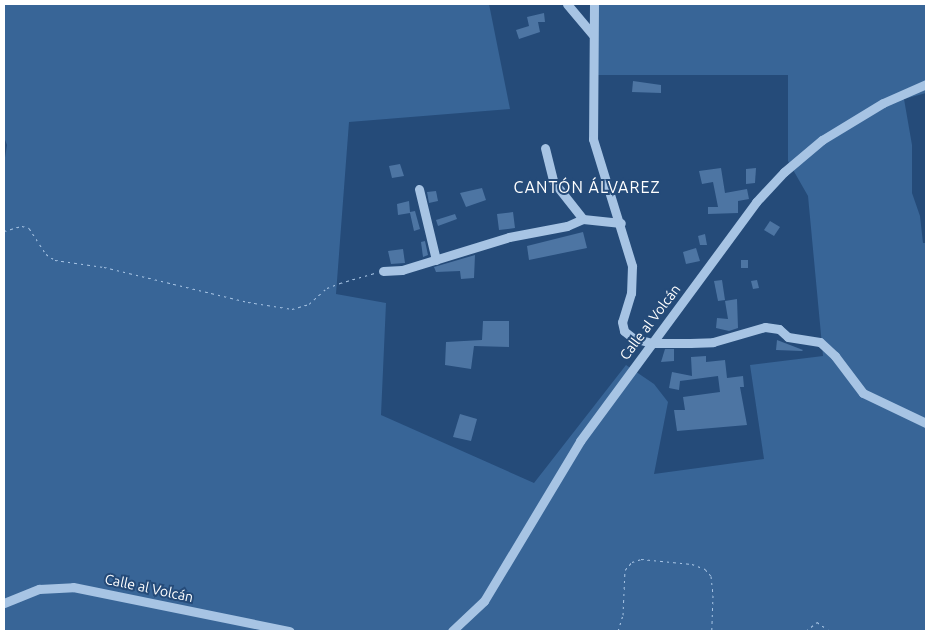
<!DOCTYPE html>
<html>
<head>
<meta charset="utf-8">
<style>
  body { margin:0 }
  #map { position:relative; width:930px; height:635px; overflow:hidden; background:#254b79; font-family:Ubuntu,sans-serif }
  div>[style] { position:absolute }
  .green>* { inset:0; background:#386597 }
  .building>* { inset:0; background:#4d75a3 }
  .path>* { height:1px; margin-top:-0.5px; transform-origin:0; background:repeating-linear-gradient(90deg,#a7c4e4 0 2.5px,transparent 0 6.5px) }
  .minor>* { height:9px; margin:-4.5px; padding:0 4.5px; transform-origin:4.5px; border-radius:4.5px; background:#a7c4e4 }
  span { translate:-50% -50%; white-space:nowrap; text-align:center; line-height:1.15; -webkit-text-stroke:4px #254b79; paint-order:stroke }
  .street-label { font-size:14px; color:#fff }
  .quarter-label { font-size:16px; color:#fff; letter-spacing:1px }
  .frame { position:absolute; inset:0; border:5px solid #fff; pointer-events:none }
</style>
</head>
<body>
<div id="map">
  <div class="green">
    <div style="clip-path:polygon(4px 4px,489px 4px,510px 109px,349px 122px,336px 294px,386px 303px,381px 415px,534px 483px,626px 365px,654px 384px,668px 402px,654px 474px,764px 459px,750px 365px,823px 356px,808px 196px,788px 161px,788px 75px,592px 75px,590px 4px,926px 4px,926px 93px,904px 99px,912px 145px,912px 193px,920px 216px,923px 243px,926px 243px,926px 631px,4px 631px,4px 164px,7px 145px,4px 137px)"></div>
  </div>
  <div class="building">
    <div style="clip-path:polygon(544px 13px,545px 22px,538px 22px,540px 32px,519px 39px,516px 30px,529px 26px,527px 17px)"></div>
    <div style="clip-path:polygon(633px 81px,661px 85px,661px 93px,632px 92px)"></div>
    <div style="clip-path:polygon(400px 164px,404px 176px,392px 178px,389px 166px)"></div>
    <div style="clip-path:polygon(721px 168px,725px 193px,747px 189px,749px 199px,738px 201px,738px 213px,708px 214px,708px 207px,718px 207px,713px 182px,702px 184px,699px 171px)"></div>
    <div style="clip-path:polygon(756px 168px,755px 183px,746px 184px,746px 169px)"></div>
    <div style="clip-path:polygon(482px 188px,486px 200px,466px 207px,460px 193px)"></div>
    <div style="clip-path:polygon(436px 191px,438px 201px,429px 203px,427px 192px)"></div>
    <div style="clip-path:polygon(409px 201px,410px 212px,415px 211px,420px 229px,414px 231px,410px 213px,398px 215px,397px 204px)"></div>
    <div style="clip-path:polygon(513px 212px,515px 228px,499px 230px,497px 214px)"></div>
    <div style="clip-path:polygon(455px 214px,457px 219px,438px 226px,436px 220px)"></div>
    <div style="clip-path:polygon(770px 221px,780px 227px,774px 236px,764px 230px)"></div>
    <div style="clip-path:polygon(583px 232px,587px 248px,529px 260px,527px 246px)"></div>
    <div style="clip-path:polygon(705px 234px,707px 245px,700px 245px,698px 236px)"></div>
    <div style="clip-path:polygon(425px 241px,428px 255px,423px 257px,421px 242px)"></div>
    <div style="clip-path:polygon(696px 248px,700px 261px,686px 264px,683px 252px)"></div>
    <div style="clip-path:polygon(403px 249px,405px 263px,391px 264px,388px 251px)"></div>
    <div style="clip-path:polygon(475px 255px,474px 278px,461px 279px,460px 271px,436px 272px,434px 267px)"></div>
    <div style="clip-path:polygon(741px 260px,748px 260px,748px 268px,741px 268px)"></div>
    <div style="clip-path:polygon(722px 280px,725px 300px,718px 301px,714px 281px)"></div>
    <div style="clip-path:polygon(757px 280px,759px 288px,753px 289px,751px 281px)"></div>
    <div style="clip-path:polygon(737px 299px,738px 328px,729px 331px,716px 328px,717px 318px,728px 319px,725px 301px)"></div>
    <div style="clip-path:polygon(483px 321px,509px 321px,509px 347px,474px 346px,471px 369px,445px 365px,446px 342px,482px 340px)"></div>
    <div style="clip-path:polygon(777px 340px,803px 350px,802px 351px,776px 350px)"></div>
    <div style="clip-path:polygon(665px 349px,674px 349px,674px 361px,661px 362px)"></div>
    <div style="clip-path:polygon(706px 356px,706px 362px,725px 360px,727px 378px,743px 376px,744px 387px,740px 387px,747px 425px,677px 431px,674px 410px,685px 410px,683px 397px,720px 392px,718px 376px,680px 381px,679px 390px,669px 388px,672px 372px,692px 376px,691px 357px)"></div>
    <div style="clip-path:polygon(460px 414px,477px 419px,471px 441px,453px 437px)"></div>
  </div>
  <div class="path">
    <div style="left:4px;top:231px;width:19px;rotate:-16deg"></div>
    <div style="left:22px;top:226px;width:7px;rotate:16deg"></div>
    <div style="left:29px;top:228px;width:31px;rotate:57deg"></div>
    <div style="left:46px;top:254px;width:11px;rotate:34deg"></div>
    <div style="left:55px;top:260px;width:49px;rotate:8.1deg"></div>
    <div style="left:104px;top:267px;width:148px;rotate:13.7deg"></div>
    <div style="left:248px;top:302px;width:45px;rotate:9deg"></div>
    <div style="left:292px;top:309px;width:18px;rotate:-16deg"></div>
    <div style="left:309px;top:304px;width:24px;rotate:-42deg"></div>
    <div style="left:327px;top:288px;width:14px;rotate:-21deg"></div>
    <div style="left:340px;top:283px;width:36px;rotate:-16deg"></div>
    <div style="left:618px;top:631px;width:17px;rotate:-73deg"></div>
    <div style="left:623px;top:615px;width:45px;rotate:-87.5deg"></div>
    <div style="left:625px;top:570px;width:11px;rotate:-49deg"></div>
    <div style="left:632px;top:562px;width:9px;rotate:-18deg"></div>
    <div style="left:641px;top:559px;width:51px;rotate:5.6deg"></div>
    <div style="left:692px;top:564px;width:14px;rotate:21deg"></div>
    <div style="left:705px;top:569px;width:9px;rotate:49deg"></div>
    <div style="left:711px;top:576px;width:19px;rotate:84deg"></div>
    <div style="left:713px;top:595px;width:36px;rotate:92deg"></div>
    <div style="left:806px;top:631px;width:14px;rotate:-39deg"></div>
    <div style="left:817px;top:622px;width:16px;rotate:35deg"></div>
  </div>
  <div class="minor">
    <div style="left:567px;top:4px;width:40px;rotate:50deg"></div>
    <div style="left:594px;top:4px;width:135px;rotate:90.4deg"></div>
    <div style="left:593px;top:139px;width:133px;rotate:72.9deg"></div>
    <div style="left:632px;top:266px;width:27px;rotate:92deg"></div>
    <div style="left:631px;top:293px;width:30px;rotate:107deg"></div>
    <div style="left:622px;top:322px;width:9px;rotate:77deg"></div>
    <div style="left:624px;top:331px;width:11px;rotate:38deg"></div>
    <div style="left:633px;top:338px;width:20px;rotate:15deg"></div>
    <div style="left:652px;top:343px;width:38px"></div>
    <div style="left:690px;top:343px;width:23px;rotate:-2deg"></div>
    <div style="left:713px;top:342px;width:54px;rotate:-16.1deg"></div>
    <div style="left:765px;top:327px;width:14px;rotate:8deg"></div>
    <div style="left:779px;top:329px;width:12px;rotate:42deg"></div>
    <div style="left:788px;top:337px;width:32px;rotate:9deg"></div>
    <div style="left:820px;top:342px;width:21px;rotate:43deg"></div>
    <div style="left:835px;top:356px;width:46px;rotate:52.9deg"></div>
    <div style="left:863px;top:393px;width:70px;rotate:25.5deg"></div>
    <div style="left:545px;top:148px;width:34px;rotate:76deg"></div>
    <div style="left:553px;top:181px;width:48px;rotate:51.7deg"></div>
    <div style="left:419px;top:189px;width:73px;rotate:76.5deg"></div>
    <div style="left:383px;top:271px;width:19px;rotate:-3deg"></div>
    <div style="left:402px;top:270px;width:112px;rotate:-17.1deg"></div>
    <div style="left:509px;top:237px;width:59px;rotate:-10.7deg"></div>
    <div style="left:567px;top:226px;width:17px;rotate:-24deg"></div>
    <div style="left:583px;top:219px;width:38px;rotate:6deg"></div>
    <div style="left:4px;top:603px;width:38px;rotate:-22deg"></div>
    <div style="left:39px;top:589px;width:34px;rotate:-3deg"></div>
    <div style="left:73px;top:587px;width:221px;rotate:11.5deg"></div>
    <div style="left:452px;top:631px;width:44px;rotate:-43.2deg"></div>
    <div style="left:484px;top:601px;width:187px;rotate:-59deg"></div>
    <div style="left:580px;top:441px;width:297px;rotate:-53.6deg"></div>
    <div style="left:756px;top:202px;width:41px;rotate:-47deg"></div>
    <div style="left:784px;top:172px;width:50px;rotate:-40.1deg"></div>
    <div style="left:822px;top:140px;width:71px;rotate:-31.2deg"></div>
    <div style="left:883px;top:103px;width:47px;rotate:-23.8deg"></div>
  </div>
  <div class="street-label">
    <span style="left:650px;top:322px;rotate:-53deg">Calle al Volcán</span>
    <span style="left:149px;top:588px;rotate:12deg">Calle al Volcán</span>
  </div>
  <div class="quarter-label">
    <span style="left:587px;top:187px">CANTÓN ÁLVAREZ</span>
  </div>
  <div class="frame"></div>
</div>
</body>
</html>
